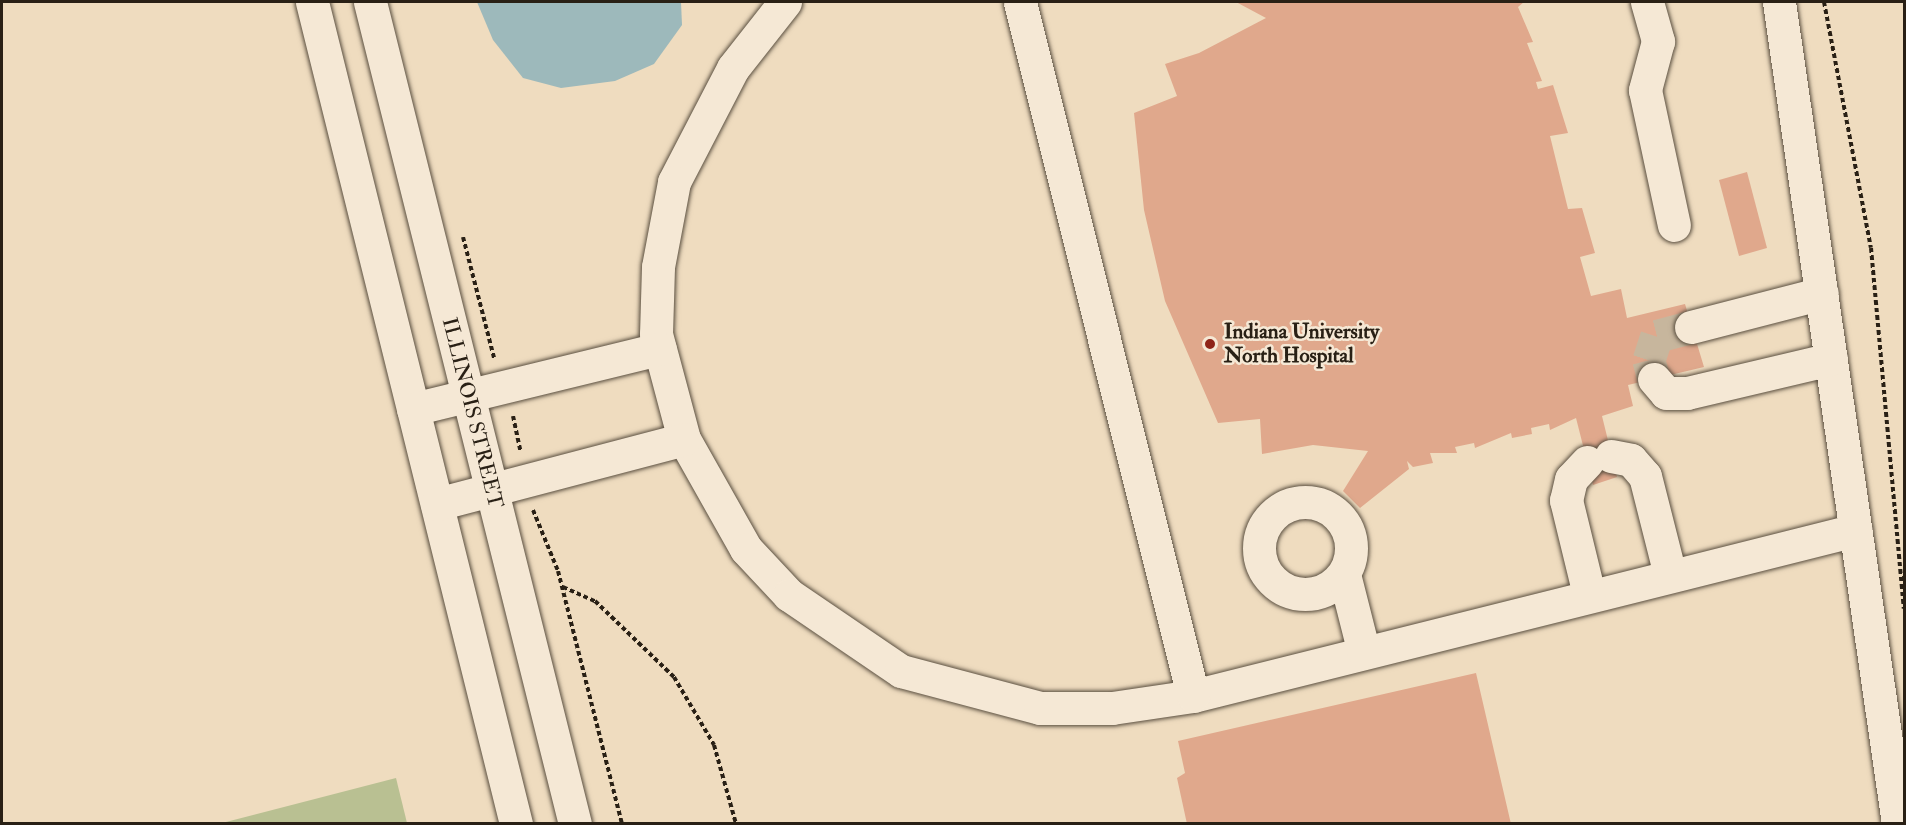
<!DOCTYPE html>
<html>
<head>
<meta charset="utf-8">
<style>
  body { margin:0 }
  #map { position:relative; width:1906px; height:825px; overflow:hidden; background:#efdcbf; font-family:"IM FELL Double Pica",serif }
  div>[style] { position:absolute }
  .green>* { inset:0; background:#b9c092 }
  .water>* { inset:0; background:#9db9bb }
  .building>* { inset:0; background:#e0a88c }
  .minor-tunnel>* { height:33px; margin-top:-16.5px; transform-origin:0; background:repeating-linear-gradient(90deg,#c7b69d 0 33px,transparent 0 49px) }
  .path>* { height:4px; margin-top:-2px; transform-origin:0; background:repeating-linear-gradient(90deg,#292015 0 4.5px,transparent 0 7.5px) }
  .roads { filter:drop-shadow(0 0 2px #5a4f40) drop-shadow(0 0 2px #5a4f40) }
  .minor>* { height:33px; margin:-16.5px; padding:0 16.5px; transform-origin:16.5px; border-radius:16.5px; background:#f5e8d5 }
  .minor>.ring { margin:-16.5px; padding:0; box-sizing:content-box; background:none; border:33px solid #f5e8d5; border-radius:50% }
  .dots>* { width:16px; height:16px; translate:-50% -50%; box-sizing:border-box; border:3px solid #f5e8d5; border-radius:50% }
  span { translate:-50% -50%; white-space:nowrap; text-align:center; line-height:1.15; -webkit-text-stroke:5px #f5e8d5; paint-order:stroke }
  .poi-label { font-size:21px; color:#292015; font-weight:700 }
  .left { translate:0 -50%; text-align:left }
  .street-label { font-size:21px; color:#292015 }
  .frame { position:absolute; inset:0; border:3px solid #292015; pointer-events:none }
</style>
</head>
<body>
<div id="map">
  <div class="green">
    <div style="clip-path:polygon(396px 778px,407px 823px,222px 823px)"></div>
  </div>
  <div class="water">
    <div style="clip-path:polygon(477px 2px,681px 2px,682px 25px,654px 64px,615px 81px,561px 88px,523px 78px,493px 40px)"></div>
  </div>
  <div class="building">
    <div style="clip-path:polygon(1236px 2px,1524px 2px,1518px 7px,1533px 42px,1527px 43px,1542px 81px,1536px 82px,1538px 89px,1553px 85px,1568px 133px,1550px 136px,1568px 209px,1582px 208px,1595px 253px,1580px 257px,1591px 296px,1621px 289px,1627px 318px,1685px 304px,1704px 367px,1628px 385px,1633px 406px,1602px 416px,1617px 477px,1593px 485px,1576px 418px,1550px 430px,1549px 424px,1531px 428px,1532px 434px,1512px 438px,1511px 433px,1475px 448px,1474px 443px,1455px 447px,1457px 453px,1430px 453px,1433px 463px,1413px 467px,1407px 461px,1409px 469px,1360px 508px,1343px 491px,1368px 451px,1313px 445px,1262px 454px,1260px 419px,1218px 423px,1165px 301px,1144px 210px,1134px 113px,1177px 96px,1165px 64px,1199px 53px,1266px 18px)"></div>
    <div style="clip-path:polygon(1747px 172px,1767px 248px,1739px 256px,1719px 180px)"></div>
    <div style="clip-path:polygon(1476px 673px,1511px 824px,1187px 824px,1177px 778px,1185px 773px,1178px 741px)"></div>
  </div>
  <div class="minor-tunnel">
    <div style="left:1654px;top:379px;width:20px;rotate:-105deg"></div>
    <div style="left:1649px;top:360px;width:25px;rotate:-72deg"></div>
    <div style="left:1657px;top:336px;width:35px;rotate:-15deg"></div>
  </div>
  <div class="path">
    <div style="left:1824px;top:2px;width:250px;rotate:79.2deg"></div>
    <div style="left:1871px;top:248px;width:362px;rotate:84.8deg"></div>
    <div style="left:463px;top:237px;width:125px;rotate:75.6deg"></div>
    <div style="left:513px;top:416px;width:35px;rotate:78deg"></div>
    <div style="left:533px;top:510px;width:66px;rotate:67.7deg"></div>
    <div style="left:558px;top:571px;width:261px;rotate:75.8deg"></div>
    <div style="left:563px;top:587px;width:35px;rotate:24deg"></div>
    <div style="left:595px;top:601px;width:110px;rotate:43.9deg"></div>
    <div style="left:674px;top:677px;width:79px;rotate:59.5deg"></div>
    <div style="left:714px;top:745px;width:82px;rotate:74.4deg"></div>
  </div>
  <div class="roads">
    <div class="minor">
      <div style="left:312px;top:2px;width:847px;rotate:76.06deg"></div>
      <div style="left:370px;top:2px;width:847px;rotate:76deg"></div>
      <div style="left:785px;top:2px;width:84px;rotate:128.2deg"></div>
      <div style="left:733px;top:68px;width:128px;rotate:117.4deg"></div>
      <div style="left:674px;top:182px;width:86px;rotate:100.7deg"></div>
      <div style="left:658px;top:267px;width:67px;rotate:91.7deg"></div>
      <div style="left:656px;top:334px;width:109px;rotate:75.1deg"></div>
      <div style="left:684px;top:439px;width:126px;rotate:60.6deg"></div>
      <div style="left:746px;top:549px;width:63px;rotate:46.9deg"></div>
      <div style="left:789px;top:595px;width:135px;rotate:34.2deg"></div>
      <div style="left:901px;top:671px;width:144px;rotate:14.9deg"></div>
      <div style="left:1040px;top:708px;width:72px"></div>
      <div style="left:1112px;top:708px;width:82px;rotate:-8.4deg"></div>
      <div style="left:1193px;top:696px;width:683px;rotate:-14.06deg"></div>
      <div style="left:1020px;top:2px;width:715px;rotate:76deg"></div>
      <div style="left:1647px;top:2px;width:41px;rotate:74.2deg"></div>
      <div style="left:1658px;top:41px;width:51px;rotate:104.9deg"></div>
      <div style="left:1645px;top:90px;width:138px;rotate:77.9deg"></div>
      <div style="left:1779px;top:2px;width:831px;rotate:81.76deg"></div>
      <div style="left:1691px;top:327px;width:135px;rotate:-14.5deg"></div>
      <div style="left:1654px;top:379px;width:18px;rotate:49deg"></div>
      <div style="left:1666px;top:393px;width:21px"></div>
      <div style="left:1687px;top:393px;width:148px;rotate:-13.3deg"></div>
      <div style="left:413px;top:409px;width:254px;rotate:-13.7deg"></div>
      <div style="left:1611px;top:456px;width:20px;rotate:11deg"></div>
      <div style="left:1631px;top:460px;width:21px;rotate:49deg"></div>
      <div style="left:1645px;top:476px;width:102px;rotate:75.8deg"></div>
      <div style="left:1587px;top:462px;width:23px;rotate:133deg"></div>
      <div style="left:1571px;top:479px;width:22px;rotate:103deg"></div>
      <div style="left:1566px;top:500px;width:97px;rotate:76.3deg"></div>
      <div class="ring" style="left:1259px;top:502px;width:59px;height:59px"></div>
      <div style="left:437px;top:504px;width:255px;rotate:-14.7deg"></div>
      <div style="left:1344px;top:574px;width:81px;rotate:75.8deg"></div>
    </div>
  </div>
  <div class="dots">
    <div style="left:1210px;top:344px;background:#8f2418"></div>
  </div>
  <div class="poi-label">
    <span class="left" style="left:1224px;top:344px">Indiana University<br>North Hospital</span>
  </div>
  <div class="street-label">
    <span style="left:472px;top:413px;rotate:76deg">ILLINOIS STREET</span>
  </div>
  <div class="frame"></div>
</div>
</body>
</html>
